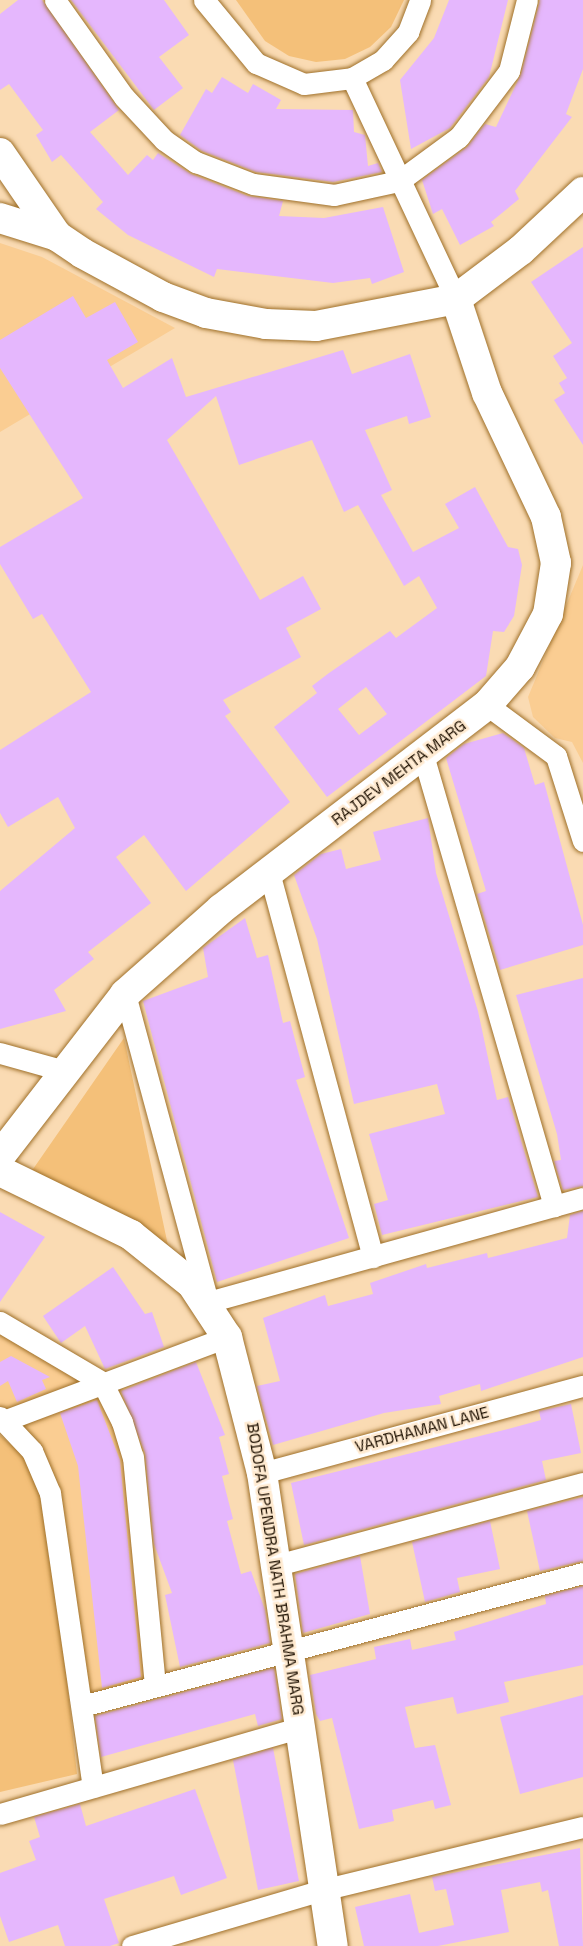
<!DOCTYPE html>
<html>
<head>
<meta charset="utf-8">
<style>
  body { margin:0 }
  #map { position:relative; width:583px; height:1946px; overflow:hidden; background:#fadbb3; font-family:"Space Grotesk",sans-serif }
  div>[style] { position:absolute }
  .built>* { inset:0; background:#facd92 }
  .green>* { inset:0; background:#f4c079 }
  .building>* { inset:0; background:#e5b7fd }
  .roads { filter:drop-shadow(0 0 2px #9f7029) drop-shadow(0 0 2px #9f7029) }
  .street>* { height:21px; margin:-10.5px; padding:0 10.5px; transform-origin:10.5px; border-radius:10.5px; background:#fff }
  .secondary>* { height:30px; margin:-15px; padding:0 15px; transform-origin:15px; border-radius:15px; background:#fff }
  span { translate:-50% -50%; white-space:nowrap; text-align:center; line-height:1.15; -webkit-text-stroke:5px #ffead0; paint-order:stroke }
  .street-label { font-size:16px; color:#1e1000 }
</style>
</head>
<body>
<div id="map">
  <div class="built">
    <div style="clip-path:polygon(0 243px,42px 257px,175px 328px,0 432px)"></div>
    <div style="clip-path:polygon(583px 565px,583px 763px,572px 742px,555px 738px,533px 717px,528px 697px)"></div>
    <div style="clip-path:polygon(0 1324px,102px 1392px,125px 1447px,148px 1695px,75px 1713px,56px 1553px,0 1423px)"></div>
  </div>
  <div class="green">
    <div style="clip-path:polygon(236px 0,404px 0,391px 27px,370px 47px,345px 59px,316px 62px,289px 56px,265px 41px)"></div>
    <div style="clip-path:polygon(124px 1038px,170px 1255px,94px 1200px,31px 1172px)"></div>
    <div style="clip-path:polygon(0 1435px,29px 1462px,49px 1515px,77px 1774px,0 1792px)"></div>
  </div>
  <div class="building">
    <div style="clip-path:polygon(18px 0,42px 0,119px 110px,90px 132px,128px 175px,147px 155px,153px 160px,158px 153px,191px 174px,248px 196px,283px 201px,279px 216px,324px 218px,383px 207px,404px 272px,372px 284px,370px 278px,333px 283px,217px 269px,214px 277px,128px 235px,96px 209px,103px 202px,61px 155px,52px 162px,36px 135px,43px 130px,9px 84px,0 90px,0 14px)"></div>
    <div style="clip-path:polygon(71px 0,164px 0,189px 35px,159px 57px,183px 88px,154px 110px)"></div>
    <div style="clip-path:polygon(449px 0,508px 0,489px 77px,450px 128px,411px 149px,400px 80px,434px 38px)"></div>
    <div style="clip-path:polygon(540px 0,583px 0,583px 69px,566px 114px,572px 117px,515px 191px,519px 199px,491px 222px,494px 226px,460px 245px,442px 209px,433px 214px,422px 180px,467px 147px,485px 124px,496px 127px,521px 74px)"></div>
    <div style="clip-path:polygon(222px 77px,248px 93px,253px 84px,281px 100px,276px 109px,353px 110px,354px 132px,365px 135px,368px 166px,378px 163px,382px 172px,333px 182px,256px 172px,202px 151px,180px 135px,206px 89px,212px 93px)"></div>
    <div style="clip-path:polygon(583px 247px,583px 445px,554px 400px,565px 393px,559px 383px,567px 378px,553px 356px,572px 343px,531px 282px)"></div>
    <div style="clip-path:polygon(evenodd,73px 296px,86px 318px,115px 302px,138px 342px,107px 360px,123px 388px,172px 358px,186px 397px,343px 350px,352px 374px,410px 354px,431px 417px,409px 424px,407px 416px,365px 430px,392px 490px,381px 495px,413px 552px,459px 528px,445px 504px,475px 487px,508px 547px,518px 549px,522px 565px,514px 616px,504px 632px,493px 631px,486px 676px,327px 797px,274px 727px,317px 693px,312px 686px,329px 673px,390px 631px,396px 638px,437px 608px,419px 576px,404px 586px,358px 505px,344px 512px,312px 440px,239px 465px,216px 396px,167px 440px,260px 600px,303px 576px,321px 609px,286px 628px,301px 657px,223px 700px,231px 712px,225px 716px,290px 802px,186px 891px,144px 835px,116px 857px,151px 903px,88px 952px,94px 959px,54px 990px,66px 1011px,0 1029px,0 891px,75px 828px,58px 797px,8px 827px,0 813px,0 750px,91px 692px,42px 614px,33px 619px,0 564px,0 547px,83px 498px,0 368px,0 340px,73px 296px,366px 687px,387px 714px,359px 735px,338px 709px,366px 687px)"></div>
    <div style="clip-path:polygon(503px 733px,524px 748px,535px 785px,544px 782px,583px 925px,583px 945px,500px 970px,477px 894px,486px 891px,446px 758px,464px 744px)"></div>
    <div style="clip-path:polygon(428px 818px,436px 873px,478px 1011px,497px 1100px,508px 1097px,538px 1197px,382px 1235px,374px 1204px,388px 1200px,369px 1134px,445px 1114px,437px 1084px,354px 1104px,317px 939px,294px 875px,321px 854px,341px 849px,346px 869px,381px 860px,373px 832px)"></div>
    <div style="clip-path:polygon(245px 918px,257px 958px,268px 955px,283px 1023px,290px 1021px,305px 1077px,296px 1080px,349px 1238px,217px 1282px,143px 1001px,208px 977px,203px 948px)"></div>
    <div style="clip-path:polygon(583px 978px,583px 1186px,563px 1190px,554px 1161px,561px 1160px,557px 1134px,516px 995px)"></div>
    <div style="clip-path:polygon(583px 1211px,583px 1357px,481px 1391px,480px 1384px,439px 1396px,441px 1404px,384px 1413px,273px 1445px,257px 1386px,280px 1381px,263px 1318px,325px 1295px,328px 1306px,373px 1294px,370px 1283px,426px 1264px,427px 1268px,487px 1253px,488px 1258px,567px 1238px,570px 1215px)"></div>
    <div style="clip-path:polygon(0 1212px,45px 1237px,0 1302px)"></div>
    <div style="clip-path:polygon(113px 1267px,145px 1314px,152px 1312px,164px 1347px,105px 1369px,85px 1326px,61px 1343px,43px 1316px)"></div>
    <div style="clip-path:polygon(11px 1356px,50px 1377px,42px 1380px,46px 1389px,17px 1402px,8px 1381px,0 1386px,0 1362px)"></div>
    <div style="clip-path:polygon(196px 1362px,225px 1435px,219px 1437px,229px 1474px,222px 1476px,233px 1519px,227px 1521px,241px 1574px,251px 1571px,265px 1610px,270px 1643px,180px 1667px,165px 1595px,172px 1593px,154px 1544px,145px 1453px,121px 1391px)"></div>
    <div style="clip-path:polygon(97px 1400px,120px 1460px,141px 1677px,102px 1688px,78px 1466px,60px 1413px)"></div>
    <div style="clip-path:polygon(571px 1404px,581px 1453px,542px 1461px,546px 1480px,304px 1545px,291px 1483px,508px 1429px,541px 1420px,539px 1411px)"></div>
    <div style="clip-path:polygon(583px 1497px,583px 1561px,540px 1571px,527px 1511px)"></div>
    <div style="clip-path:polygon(490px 1521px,500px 1569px,457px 1578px,460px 1592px,425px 1602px,412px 1542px)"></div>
    <div style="clip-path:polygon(360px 1556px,370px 1614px,303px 1633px,295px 1574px)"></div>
    <div style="clip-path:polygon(583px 1586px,583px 1665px,504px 1682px,509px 1702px,457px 1714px,453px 1697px,405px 1707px,415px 1748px,435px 1745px,451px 1805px,435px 1809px,433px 1800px,392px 1810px,394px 1821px,359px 1829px,332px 1718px,320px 1721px,316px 1714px,310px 1675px,376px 1659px,374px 1647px,410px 1639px,412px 1650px,456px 1640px,454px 1632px,546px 1604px,545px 1596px)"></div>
    <div style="clip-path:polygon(274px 1668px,282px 1719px,258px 1726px,255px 1714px,101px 1757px,95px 1716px)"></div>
    <div style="clip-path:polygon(583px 1695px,583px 1777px,520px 1794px,500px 1717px)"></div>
    <div style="clip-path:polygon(273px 1748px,299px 1881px,258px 1890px,233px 1760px)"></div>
    <div style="clip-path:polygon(195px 1789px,227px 1878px,181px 1895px,174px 1876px,104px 1899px,119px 1943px,110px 1946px,65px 1946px,58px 1925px,9px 1942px,0 1916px,0 1873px,36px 1860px,29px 1841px,40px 1837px,34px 1817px,80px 1804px,86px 1826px)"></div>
    <div style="clip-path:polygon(580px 1848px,583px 1946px,559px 1946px,548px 1890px,542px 1892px,540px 1882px,501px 1890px,509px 1932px,438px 1946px,364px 1946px,355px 1907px,410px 1894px,419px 1933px,454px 1925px,446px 1889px,435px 1891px,432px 1877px)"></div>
  </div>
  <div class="roads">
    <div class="street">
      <div style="left:55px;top:0;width:119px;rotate:54.6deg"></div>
      <div style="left:124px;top:97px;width:59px;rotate:47.1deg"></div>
      <div style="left:164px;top:140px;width:39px;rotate:35deg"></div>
      <div style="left:196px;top:162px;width:61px;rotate:21.1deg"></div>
      <div style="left:253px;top:184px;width:82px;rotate:7.7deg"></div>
      <div style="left:334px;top:195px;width:66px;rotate:-12.2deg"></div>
      <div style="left:399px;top:181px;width:74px;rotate:-36.3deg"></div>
      <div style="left:459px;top:137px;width:83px;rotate:-52.9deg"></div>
      <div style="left:509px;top:71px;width:73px;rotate:-75.8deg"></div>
      <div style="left:204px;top:0;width:82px;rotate:50.5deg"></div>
      <div style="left:256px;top:63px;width:52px;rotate:23.6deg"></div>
      <div style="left:304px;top:84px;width:48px;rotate:-7.1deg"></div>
      <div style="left:352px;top:78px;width:36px;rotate:-30deg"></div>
      <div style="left:383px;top:60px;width:38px;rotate:-48deg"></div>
      <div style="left:408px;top:32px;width:34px;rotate:-69deg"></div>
      <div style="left:352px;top:78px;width:244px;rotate:64.8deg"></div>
      <div style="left:487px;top:705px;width:86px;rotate:36.5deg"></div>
      <div style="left:556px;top:756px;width:89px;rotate:72.4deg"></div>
      <div style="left:423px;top:755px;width:470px;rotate:73.8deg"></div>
      <div style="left:269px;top:872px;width:399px;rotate:74.9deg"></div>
      <div style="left:125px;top:994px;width:319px;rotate:74.9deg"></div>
      <div style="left:208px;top:1302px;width:389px;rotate:-15.5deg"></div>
      <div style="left:0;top:1053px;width:63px;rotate:15.6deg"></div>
      <div style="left:0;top:1322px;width:118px;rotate:30.5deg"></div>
      <div style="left:102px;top:1382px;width:45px;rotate:63.4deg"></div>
      <div style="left:122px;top:1422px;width:37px;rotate:73deg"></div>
      <div style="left:133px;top:1457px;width:230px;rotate:84.5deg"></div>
      <div style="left:0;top:1417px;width:47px;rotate:46.7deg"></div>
      <div style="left:32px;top:1451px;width:46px;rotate:66.8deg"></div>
      <div style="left:50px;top:1493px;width:297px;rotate:81.7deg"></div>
      <div style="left:6px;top:1420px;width:236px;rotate:-20.6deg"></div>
      <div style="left:262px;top:1473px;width:333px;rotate:-15.2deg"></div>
      <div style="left:277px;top:1565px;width:317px;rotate:-15deg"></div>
      <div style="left:82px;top:1706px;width:518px;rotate:-14.87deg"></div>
      <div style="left:0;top:1814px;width:313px;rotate:-16.1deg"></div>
      <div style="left:132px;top:1946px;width:202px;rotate:-16.4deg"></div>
      <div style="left:326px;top:1889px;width:264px;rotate:-13.6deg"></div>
    </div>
    <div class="secondary">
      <div style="left:0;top:153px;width:101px;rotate:55.5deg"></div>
      <div style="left:57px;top:236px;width:30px;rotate:34deg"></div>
      <div style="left:82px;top:253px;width:92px;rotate:28.5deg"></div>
      <div style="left:163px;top:297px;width:46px;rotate:20.4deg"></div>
      <div style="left:206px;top:313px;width:61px;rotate:10.4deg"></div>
      <div style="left:266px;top:324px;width:50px;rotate:2.3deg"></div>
      <div style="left:316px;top:326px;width:143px;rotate:-10.9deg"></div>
      <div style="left:456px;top:299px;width:81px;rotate:-37deg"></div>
      <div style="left:521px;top:250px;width:85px;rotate:-43.1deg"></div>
      <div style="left:0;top:218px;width:60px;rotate:17.5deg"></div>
      <div style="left:0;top:1156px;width:205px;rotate:-52.3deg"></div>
      <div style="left:125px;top:994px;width:128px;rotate:-41.5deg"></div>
      <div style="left:221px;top:909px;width:335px;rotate:-37.5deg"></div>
      <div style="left:487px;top:705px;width:50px;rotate:-49deg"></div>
      <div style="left:520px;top:667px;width:60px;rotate:-62.2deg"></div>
      <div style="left:548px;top:614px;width:52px;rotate:-81.1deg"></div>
      <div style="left:556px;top:563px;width:47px;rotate:-102.3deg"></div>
      <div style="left:546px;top:517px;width:137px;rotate:-115.4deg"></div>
      <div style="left:487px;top:393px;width:99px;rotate:-108.3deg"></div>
      <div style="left:0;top:1171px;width:146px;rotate:26deg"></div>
      <div style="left:131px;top:1235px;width:78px;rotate:38.8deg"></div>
      <div style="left:192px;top:1284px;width:64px;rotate:56.6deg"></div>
      <div style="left:227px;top:1337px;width:140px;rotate:75.6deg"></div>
      <div style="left:262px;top:1473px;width:478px;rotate:81.5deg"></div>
    </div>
  </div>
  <div class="street-label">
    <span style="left:399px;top:773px;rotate:-37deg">RAJDEV MEHTA MARG</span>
    <span style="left:422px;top:1430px;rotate:-15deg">VARDHAMAN LANE</span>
    <span style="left:275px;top:1569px;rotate:81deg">BODOFA UPENDRA NATH BRAHMA MARG</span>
  </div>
</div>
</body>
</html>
